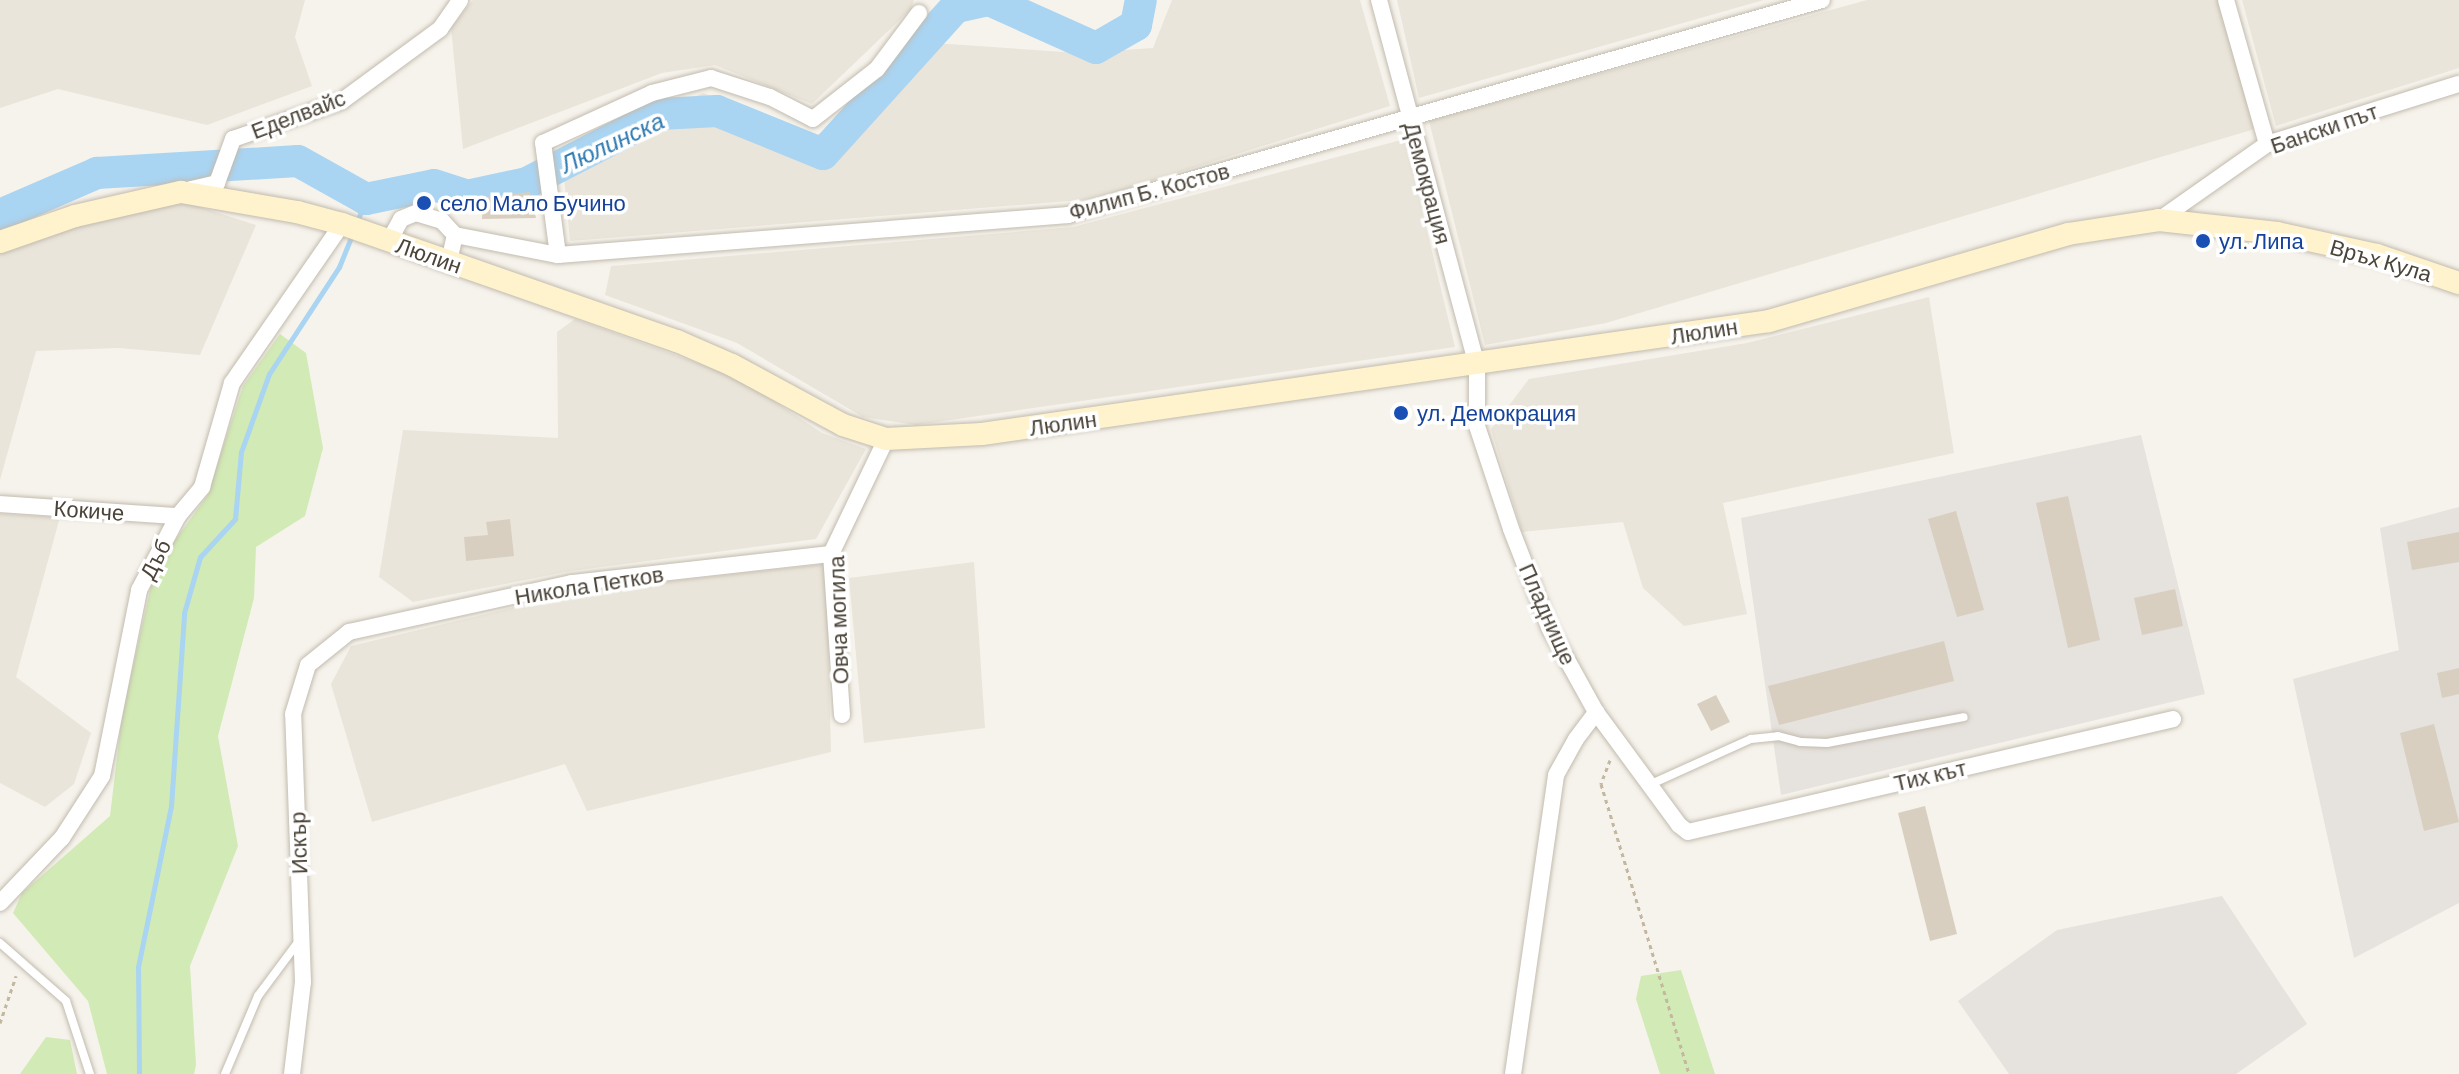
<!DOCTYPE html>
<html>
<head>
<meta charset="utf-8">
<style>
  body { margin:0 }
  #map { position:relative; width:2459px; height:1074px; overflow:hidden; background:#f6f3ec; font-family:Barlow,sans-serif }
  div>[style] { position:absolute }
  .residential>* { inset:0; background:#eae5da }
  .industrial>* { inset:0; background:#e6e2dd }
  .green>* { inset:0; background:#d2eab5 }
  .stream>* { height:5px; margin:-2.5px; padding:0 2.5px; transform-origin:2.5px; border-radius:2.5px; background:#a9d4f2 }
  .river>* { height:32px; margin:-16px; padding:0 16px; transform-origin:16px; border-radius:16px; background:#a9d4f2 }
  .building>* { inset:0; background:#d8cfc1 }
  .path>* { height:3px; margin-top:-1.5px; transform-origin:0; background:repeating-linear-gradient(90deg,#c4b79f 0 4px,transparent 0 8px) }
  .roads { filter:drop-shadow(0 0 2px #c2bbae) drop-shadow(0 0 2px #c2bbae) }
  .lane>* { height:8px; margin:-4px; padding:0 4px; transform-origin:4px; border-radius:4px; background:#fff }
  .street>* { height:16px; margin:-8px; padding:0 8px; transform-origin:8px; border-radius:8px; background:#fff }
  .secondary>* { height:22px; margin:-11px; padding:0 11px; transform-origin:11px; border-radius:11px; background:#fff3cd }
  .dots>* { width:22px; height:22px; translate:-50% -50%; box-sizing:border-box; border:4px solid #fff; border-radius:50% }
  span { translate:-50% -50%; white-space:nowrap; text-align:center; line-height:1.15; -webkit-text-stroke:7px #fff; paint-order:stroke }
  .street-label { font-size:22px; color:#4b4439 }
  .transit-label { font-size:22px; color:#164399 }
  .left { translate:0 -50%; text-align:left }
  .water-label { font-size:24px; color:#2e7ab2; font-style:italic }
</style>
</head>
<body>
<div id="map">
  <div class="residential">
    <div style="clip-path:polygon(0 0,305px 0,295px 37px,312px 86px,207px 125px,58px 89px,0 108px)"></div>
    <div style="clip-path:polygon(473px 0,914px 0,911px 9px,812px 104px,715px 65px,662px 73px,463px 149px,451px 28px)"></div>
    <div style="clip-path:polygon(1172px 0,1360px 0,1390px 106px,1094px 199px,570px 241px,562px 156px,703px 93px,816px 135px,879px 114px,934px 43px,1079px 53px,1153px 48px)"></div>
    <div style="clip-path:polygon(1397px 0,1764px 0,1419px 98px)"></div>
    <div style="clip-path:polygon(1867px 0,2221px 0,2258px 128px,1606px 323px,1485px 345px,1429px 121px)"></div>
    <div style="clip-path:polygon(2242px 0,2459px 0,2459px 68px,2276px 126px)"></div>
    <div style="clip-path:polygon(1405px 139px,1455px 347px,916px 425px,863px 417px,737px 343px,605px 295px,611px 266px,1073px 227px)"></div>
    <div style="clip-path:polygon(178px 200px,256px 225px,200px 355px,118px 348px,36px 351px,0 480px,0 251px,59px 229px)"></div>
    <div style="clip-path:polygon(1929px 297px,1954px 453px,1723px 503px,1747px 614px,1684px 626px,1643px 588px,1623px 522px,1522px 532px,1491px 429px,1529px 379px,1747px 343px)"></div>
    <div style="clip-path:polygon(575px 319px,739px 378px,822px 433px,866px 449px,816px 539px,571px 571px,413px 602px,379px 577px,403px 430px,558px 438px,557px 332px)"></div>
    <div style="clip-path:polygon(0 514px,60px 517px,16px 677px,91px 733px,74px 784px,45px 807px,0 783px)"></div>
    <div style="clip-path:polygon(974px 562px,985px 728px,864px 743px,849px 578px)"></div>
    <div style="clip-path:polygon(826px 564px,831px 752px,587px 811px,565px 764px,372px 822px,331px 684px,351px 646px,582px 591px)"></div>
  </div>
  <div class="industrial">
    <div style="clip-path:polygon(2141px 435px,2205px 694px,1781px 795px,1741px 518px)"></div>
    <div style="clip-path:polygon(2459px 507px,2459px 903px,2354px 958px,2293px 679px,2399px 650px,2380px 528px)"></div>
    <div style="clip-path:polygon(2222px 896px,2307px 1024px,2236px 1074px,2009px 1074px,1958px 1001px,2057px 930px)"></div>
  </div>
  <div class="green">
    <div style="clip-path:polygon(280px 334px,306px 353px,323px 448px,305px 516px,256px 547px,254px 598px,218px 736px,238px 846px,190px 966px,196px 1065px,194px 1074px,107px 1074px,88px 1001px,13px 913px,22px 893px,110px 816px,122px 715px,155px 568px,207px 496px,243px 386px)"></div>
    <div style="clip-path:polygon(1681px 970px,1715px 1074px,1660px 1074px,1636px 999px,1641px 976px)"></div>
    <div style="clip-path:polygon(46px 1037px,70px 1040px,77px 1074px,20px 1074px)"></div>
  </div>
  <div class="stream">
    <div style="left:357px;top:222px;width:25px;rotate:-69deg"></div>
    <div style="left:139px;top:1074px;width:107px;rotate:-90.5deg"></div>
    <div style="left:138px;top:967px;width:164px;rotate:-78.4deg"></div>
    <div style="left:171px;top:806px;width:193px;rotate:-86.1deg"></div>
    <div style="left:184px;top:613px;width:58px;rotate:-74.1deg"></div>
    <div style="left:200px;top:557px;width:52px;rotate:-47.4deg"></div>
    <div style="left:235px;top:519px;width:67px;rotate:-84.9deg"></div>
    <div style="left:241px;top:452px;width:83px;rotate:-70.3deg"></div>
    <div style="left:269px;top:374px;width:128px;rotate:-56.8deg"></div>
    <div style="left:339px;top:267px;width:35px;rotate:-68deg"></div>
  </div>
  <div class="river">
    <div style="left:0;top:215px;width:106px;rotate:-23.4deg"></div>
    <div style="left:97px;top:173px;width:201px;rotate:-3.4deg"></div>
    <div style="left:298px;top:161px;width:78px;rotate:29.2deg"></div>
    <div style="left:366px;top:199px;width:69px;rotate:-11.6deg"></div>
    <div style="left:434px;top:185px;width:35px;rotate:18deg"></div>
    <div style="left:467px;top:196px;width:61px;rotate:-12.2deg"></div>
    <div style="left:527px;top:183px;width:150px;rotate:-27.4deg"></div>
    <div style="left:660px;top:114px;width:57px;rotate:-3deg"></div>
    <div style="left:717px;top:111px;width:114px;rotate:22.1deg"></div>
    <div style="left:823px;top:154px;width:198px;rotate:-47.9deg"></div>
    <div style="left:956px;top:7px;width:34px;rotate:-12deg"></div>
    <div style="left:989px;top:0;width:117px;rotate:24.2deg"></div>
    <div style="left:1096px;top:48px;width:46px;rotate:-29.9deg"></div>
    <div style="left:1136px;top:25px;width:25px;rotate:-79deg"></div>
  </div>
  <div class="building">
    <div style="clip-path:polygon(530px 192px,536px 218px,482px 219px,483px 197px)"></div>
    <div style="clip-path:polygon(2068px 496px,2100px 640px,2068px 648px,2036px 503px)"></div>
    <div style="clip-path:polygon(1956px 511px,1984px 610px,1957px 617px,1928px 519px)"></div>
    <div style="clip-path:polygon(510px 519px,514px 556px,466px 561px,464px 537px,488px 535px,486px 522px)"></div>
    <div style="clip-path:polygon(2459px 532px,2459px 562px,2412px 570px,2407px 542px)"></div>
    <div style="clip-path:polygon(2175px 589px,2183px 626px,2142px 635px,2134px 598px)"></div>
    <div style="clip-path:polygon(1944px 641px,1954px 681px,1779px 725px,1768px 686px)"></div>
    <div style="clip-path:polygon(2459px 668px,2459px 694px,2442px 698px,2437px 673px)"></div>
    <div style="clip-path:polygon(1716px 695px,1730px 722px,1711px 731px,1697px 704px)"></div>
    <div style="clip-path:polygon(2434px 724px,2459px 822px,2424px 831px,2400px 733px)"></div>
    <div style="clip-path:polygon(1925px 806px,1957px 934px,1930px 941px,1898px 813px)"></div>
  </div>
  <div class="path">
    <div style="left:1610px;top:760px;width:26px;rotate:111deg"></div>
    <div style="left:1601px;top:784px;width:303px;rotate:73.1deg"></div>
    <div style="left:0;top:1023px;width:50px;rotate:-71.2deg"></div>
  </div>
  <div class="roads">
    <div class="lane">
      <div style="left:1649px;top:785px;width:112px;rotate:-24.3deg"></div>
      <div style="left:1751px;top:739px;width:27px;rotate:-6deg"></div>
      <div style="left:1778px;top:736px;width:23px;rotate:15deg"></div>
      <div style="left:1800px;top:742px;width:27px;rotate:2deg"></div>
      <div style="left:1827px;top:743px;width:139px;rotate:-10.7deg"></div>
      <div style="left:0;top:943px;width:88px;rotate:41.3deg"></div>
      <div style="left:66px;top:1001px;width:77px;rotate:71.8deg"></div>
      <div style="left:225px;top:1074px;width:85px;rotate:-67.1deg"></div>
      <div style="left:258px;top:996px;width:69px;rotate:-53.3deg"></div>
    </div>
    <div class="street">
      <div style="left:1379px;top:0;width:379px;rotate:75deg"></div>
      <div style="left:1477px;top:366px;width:60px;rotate:90deg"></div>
      <div style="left:1477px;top:426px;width:108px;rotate:71.7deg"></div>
      <div style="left:1511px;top:529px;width:107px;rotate:68.7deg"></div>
      <div style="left:1550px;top:629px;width:95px;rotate:61deg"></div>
      <div style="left:1596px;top:712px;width:140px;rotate:53.7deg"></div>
      <div style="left:1679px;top:825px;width:11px;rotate:38deg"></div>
      <div style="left:1688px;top:832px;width:498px;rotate:-13.1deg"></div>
      <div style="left:2226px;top:0;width:150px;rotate:74.1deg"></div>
      <div style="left:187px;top:190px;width:31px;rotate:-13deg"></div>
      <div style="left:217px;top:183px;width:47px;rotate:-70deg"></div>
      <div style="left:233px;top:139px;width:115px;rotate:-19.2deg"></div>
      <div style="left:342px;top:101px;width:122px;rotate:-36.3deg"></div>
      <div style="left:440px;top:29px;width:35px;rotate:-55deg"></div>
      <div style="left:2159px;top:220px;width:132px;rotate:-35.1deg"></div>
      <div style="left:2267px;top:144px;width:201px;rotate:-17.4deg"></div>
      <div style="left:455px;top:235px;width:105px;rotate:11deg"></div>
      <div style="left:558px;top:255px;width:512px;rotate:-4.48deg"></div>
      <div style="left:1068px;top:215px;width:784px;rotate:-15.92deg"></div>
      <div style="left:389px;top:241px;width:25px;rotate:-61deg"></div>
      <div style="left:401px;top:219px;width:16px;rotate:-22deg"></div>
      <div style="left:416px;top:213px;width:27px;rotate:17deg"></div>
      <div style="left:442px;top:221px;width:19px;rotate:47deg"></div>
      <div style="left:455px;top:235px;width:28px;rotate:103deg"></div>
      <div style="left:558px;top:255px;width:113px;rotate:-97.6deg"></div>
      <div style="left:543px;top:143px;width:120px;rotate:-24.6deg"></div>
      <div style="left:652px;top:93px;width:61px;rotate:-14.3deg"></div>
      <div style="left:711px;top:78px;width:62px;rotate:17.9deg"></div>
      <div style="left:770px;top:97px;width:48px;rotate:27.1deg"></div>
      <div style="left:813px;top:119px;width:81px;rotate:-38deg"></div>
      <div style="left:877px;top:69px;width:70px;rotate:-53.1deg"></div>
      <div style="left:0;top:504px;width:178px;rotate:3.9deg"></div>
      <div style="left:842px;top:715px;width:161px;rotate:-93.9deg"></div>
      <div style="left:831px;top:554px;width:127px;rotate:-64.4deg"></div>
      <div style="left:0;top:903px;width:90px;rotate:-46.4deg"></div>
      <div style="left:62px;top:838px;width:74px;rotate:-57.2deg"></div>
      <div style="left:102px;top:776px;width:190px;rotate:-78.7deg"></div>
      <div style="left:139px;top:590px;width:84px;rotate:-62.2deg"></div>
      <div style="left:178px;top:516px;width:38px;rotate:-50deg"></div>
      <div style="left:202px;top:487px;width:108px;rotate:-73.9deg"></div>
      <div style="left:232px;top:383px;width:193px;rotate:-55.3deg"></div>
      <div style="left:292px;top:1074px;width:93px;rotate:-83.2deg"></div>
      <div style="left:303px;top:982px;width:268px;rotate:-92.1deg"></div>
      <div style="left:293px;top:714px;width:51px;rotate:-73deg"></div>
      <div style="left:308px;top:665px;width:53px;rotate:-38.8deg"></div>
      <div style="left:349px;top:632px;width:228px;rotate:-12.4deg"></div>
      <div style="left:572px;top:583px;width:261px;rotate:-6.4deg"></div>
      <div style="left:1513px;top:1074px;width:302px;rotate:-81.8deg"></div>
      <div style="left:1556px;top:775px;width:41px;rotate:-60.9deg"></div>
      <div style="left:1576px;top:739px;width:34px;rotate:-53deg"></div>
    </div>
    <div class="secondary">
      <div style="left:0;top:242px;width:79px;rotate:-19.1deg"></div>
      <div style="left:75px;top:216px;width:109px;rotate:-12.8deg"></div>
      <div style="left:181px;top:192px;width:118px;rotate:9.8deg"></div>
      <div style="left:297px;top:212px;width:47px;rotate:14.9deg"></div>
      <div style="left:342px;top:224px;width:355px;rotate:19.3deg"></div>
      <div style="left:677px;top:341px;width:60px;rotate:23.6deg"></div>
      <div style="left:732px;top:365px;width:126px;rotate:28.4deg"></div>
      <div style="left:843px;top:425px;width:45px;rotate:18deg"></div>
      <div style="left:886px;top:439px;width:96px;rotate:-3deg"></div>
      <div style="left:982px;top:434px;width:795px;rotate:-8.17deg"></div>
      <div style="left:1769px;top:321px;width:311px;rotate:-16.2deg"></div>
      <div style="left:2068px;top:234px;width:92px;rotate:-8.7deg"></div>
      <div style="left:2159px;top:220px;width:119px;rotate:6.3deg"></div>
      <div style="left:2277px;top:233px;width:102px;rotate:12.4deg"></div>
      <div style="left:2377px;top:255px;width:87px;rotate:18.9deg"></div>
    </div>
  </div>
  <div class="dots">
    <div style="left:424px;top:203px;background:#1a4fb4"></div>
    <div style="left:2203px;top:241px;background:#1a4fb4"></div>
    <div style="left:1401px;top:413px;background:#1a4fb4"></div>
  </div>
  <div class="street-label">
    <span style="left:298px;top:114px;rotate:-21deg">Еделвайс</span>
    <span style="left:2324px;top:128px;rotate:-19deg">Бански път</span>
    <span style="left:1428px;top:183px;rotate:75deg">Демокрация</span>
    <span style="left:1149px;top:191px;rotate:-15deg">Филип Б. Костов</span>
    <span style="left:429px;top:255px;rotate:19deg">Люлин</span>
    <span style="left:2381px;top:260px;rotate:16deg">Връх Кула</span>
    <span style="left:1704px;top:331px;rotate:-9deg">Люлин</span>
    <span style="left:1063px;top:423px;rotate:-8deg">Люлин</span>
    <span style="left:89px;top:510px;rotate:4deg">Кокиче</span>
    <span style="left:155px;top:559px;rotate:-63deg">Дъб</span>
    <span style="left:589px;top:585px;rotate:-9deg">Никола Петков</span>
    <span style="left:1548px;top:614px;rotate:66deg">Пладнище</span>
    <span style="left:838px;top:620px;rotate:-92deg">Овча могила</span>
    <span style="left:1930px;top:775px;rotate:-13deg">Тих кът</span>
    <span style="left:298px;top:843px;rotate:-92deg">Искър</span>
  </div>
  <div class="transit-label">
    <span class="left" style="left:440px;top:203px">село Мало Бучино</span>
    <span class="left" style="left:2219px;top:241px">ул. Липа</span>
    <span class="left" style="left:1417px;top:413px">ул. Демокрация</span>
  </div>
  <div class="water-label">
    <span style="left:612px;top:142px;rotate:-25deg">Люлинска</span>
  </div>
</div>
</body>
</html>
